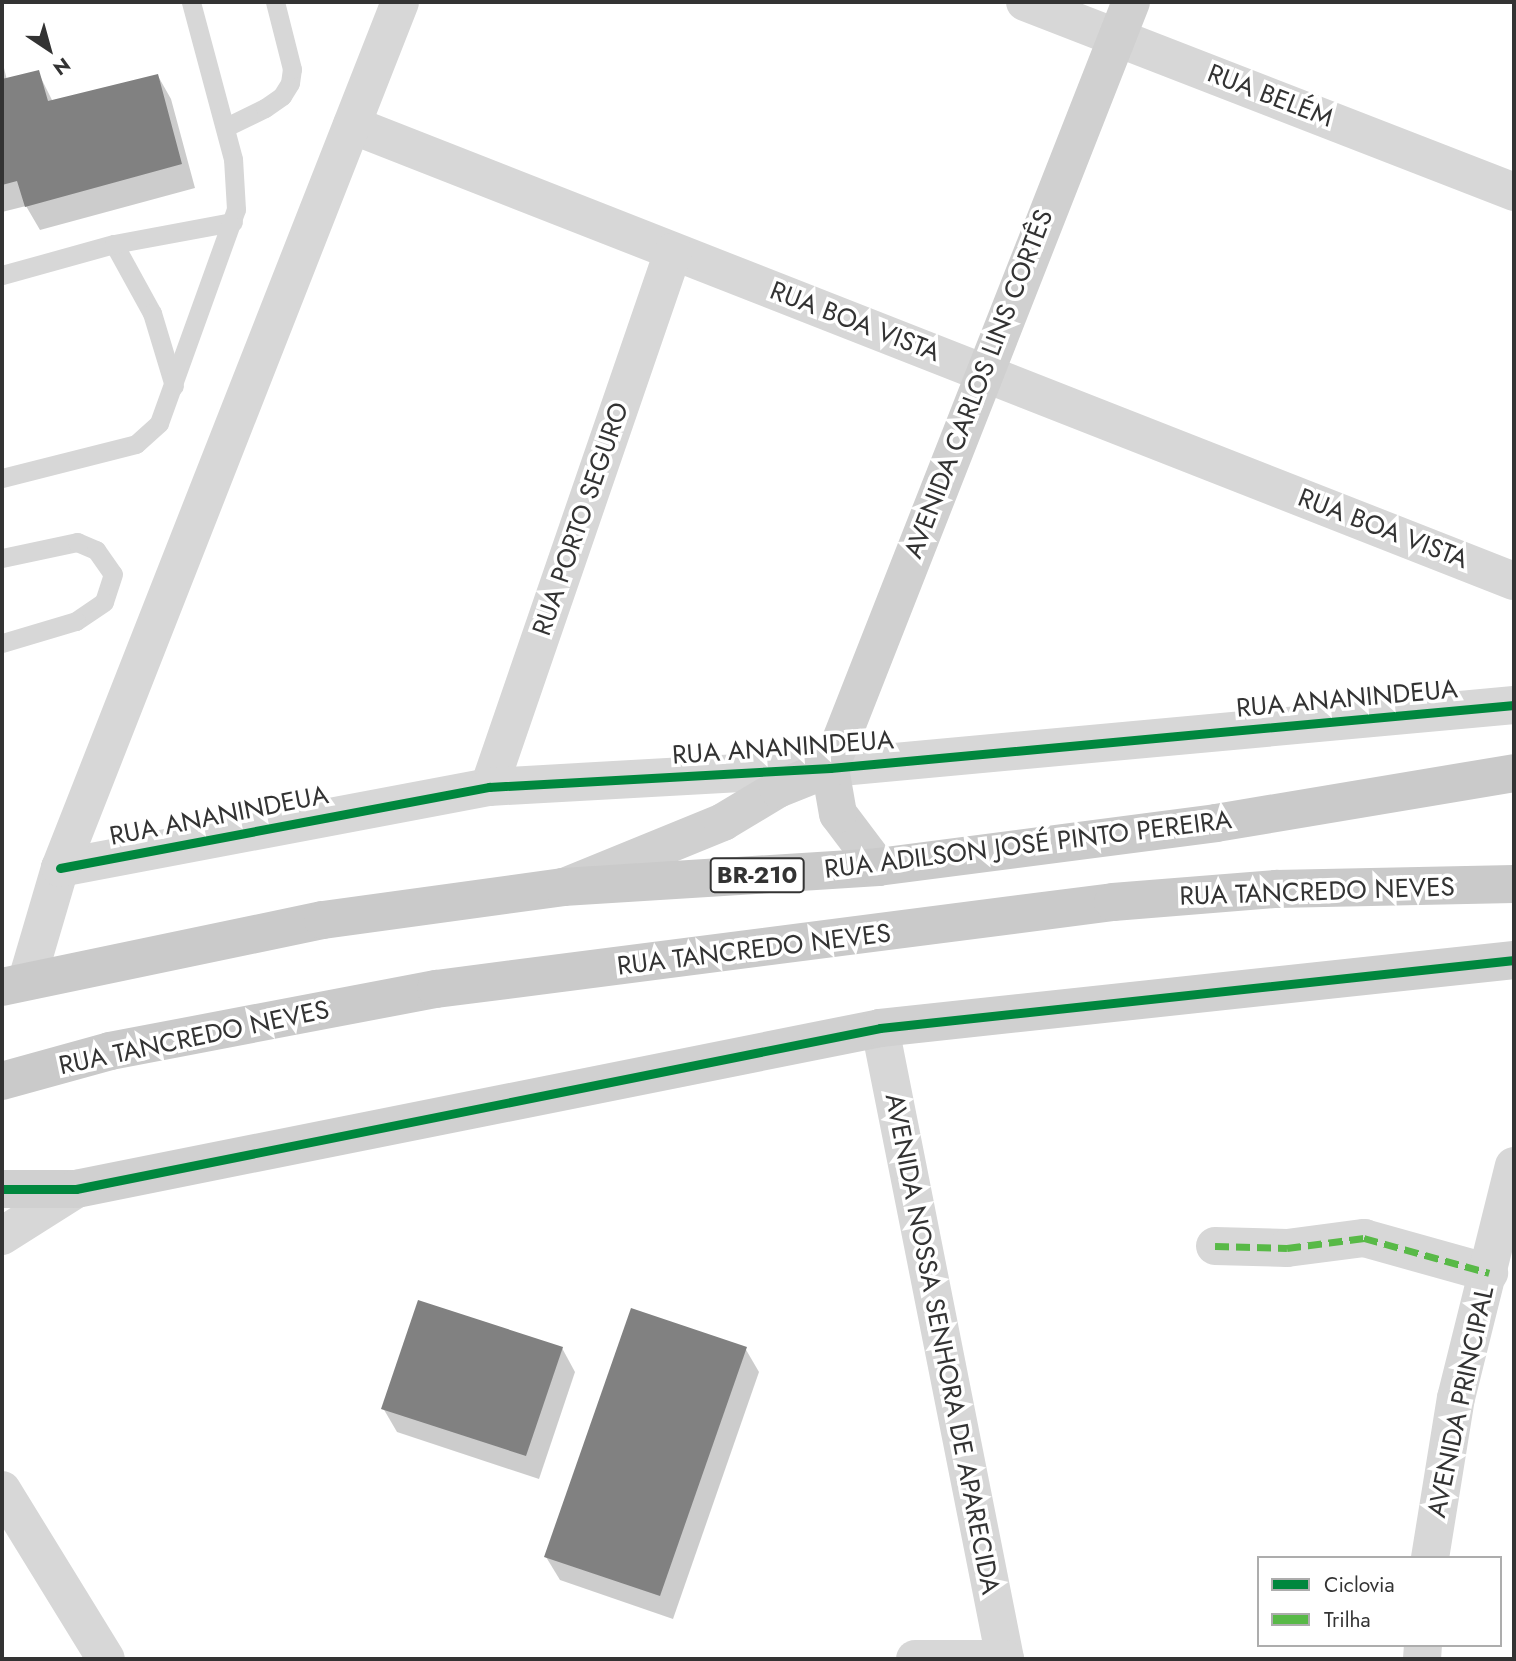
<!DOCTYPE html>
<html>
<head>
<meta charset="utf-8">
<style>
  body { margin:0 }
  #map { position:relative; width:1516px; height:1661px; overflow:hidden; background:#fff; font-family:Jost,sans-serif }
  div>[style] { position:absolute }
  .shadow>* { inset:0; background:#0003 }
  .building>* { inset:0; background:#818181 }
  .lane>* { height:19px; margin:-9.5px; padding:0 9.5px; transform-origin:9.5px; border-radius:9.5px; background:#d7d7d7 }
  .street>* { height:38px; margin:-19px; padding:0 19px; transform-origin:19px; border-radius:19px; background:#d7d7d7 }
  .secondary>* { height:38px; margin:-19px; padding:0 19px; transform-origin:19px; border-radius:19px; background:#d0d0d0 }
  .primary>* { height:38px; margin:-19px; padding:0 19px; transform-origin:19px; border-radius:19px; background:#cacaca }
  .quiet>* { height:7px; margin-top:-3.5px; transform-origin:0; background:repeating-linear-gradient(90deg,#58b947 0 14px,transparent 0 21px) }
  .cycleway>* { height:9px; margin:-4.5px; padding:0 4.5px; transform-origin:4.5px; border-radius:4.5px; background:#00873e }
  span { translate:-50% -50%; white-space:nowrap; text-align:center; line-height:1.15; -webkit-text-stroke:7px #fff; paint-order:stroke }
  .shield-label span { padding:2px 5px; background:#fff; border:2px solid; border-radius:5px; -webkit-text-stroke-width:0 }
  .shield-label { font-size:24px; color:#333; font-weight:700 }
  .street-label { font-size:26px; color:#333 }
  .frame { position:absolute; inset:0; border:4px solid #333; pointer-events:none }
  .legend { position:absolute; left:1257px; top:1556px; width:245px; height:91px; box-sizing:border-box; background:#fff; border:2px solid #adadad; margin:0; padding:9px 12px; list-style:none; font-size:21px; color:#333 }
  .legend li { display:flex; align-items:center; gap:14px; height:35px }
  .legend b { width:35px; border:2px solid #adadad }
  .north { position:absolute; left:14px; top:14px; width:70px; height:70px; -webkit-text-stroke:5px #fff; paint-order:stroke; rotate:144deg; font-size:19px; font-weight:700; line-height:28px; text-align:center; color:#333 }
  .north::after { content:''; display:block; margin:auto; width:24px; height:32px; background:#333; clip-path:polygon(50% 0,100% 100%,50% 72%,0 100%) }
</style>
</head>
<body>
<div id="map">
  <div class="shadow">
    <div style="clip-path:polygon(2px 60px,7px 80px,38px 72px,53px 102px,158px 76px,171px 99px,195px 188px,40px 230px,26px 206px,2px 212px)"></div>
    <div style="clip-path:polygon(562px 1348px,575px 1372px,539px 1479px,397px 1432px,383px 1408px)"></div>
    <div style="clip-path:polygon(745px 1348px,759px 1372px,673px 1619px,560px 1580px,546px 1557px)"></div>
  </div>
  <div class="building">
    <div style="clip-path:polygon(39px 70px,48px 101px,158px 74px,182px 164px,25px 207px,17px 181px,2px 185px,2px 79px)"></div>
    <div style="clip-path:polygon(418px 1300px,563px 1347px,526px 1456px,381px 1409px)"></div>
    <div style="clip-path:polygon(631px 1308px,747px 1347px,660px 1596px,544px 1557px)"></div>
  </div>
  <div class="lane">
    <div style="left:226px;top:127px;width:43px;rotate:-26deg"></div>
    <div style="left:265px;top:108px;width:21px;rotate:-35deg"></div>
    <div style="left:282px;top:96px;width:15px;rotate:-58deg"></div>
    <div style="left:290px;top:83px;width:14px;rotate:-82deg"></div>
    <div style="left:292px;top:69px;width:69px;rotate:-104.2deg"></div>
    <div style="left:114px;top:244px;width:79px;rotate:61.2deg"></div>
    <div style="left:152px;top:313px;width:76px;rotate:73.2deg"></div>
    <div style="left:2px;top:275px;width:116px;rotate:-15.5deg"></div>
    <div style="left:114px;top:244px;width:121px;rotate:-10.5deg"></div>
    <div style="left:2px;top:478px;width:138px;rotate:-14.2deg"></div>
    <div style="left:136px;top:444px;width:31px;rotate:-42deg"></div>
    <div style="left:159px;top:423px;width:227px;rotate:-70.2deg"></div>
    <div style="left:236px;top:209px;width:50px;rotate:-93.4deg"></div>
    <div style="left:233px;top:159px;width:163px;rotate:-105deg"></div>
    <div style="left:2px;top:558px;width:77px;rotate:-12deg"></div>
    <div style="left:77px;top:542px;width:21px;rotate:23deg"></div>
    <div style="left:96px;top:550px;width:29px;rotate:55deg"></div>
    <div style="left:113px;top:574px;width:29px;rotate:108deg"></div>
    <div style="left:104px;top:602px;width:34px;rotate:146deg"></div>
    <div style="left:76px;top:621px;width:77px;rotate:163.4deg"></div>
  </div>
  <div class="street">
    <div style="left:1025px;top:2px;width:525px;rotate:21.23deg"></div>
    <div style="left:352px;top:125px;width:1248px;rotate:21.43deg"></div>
    <div style="left:489px;top:787px;width:566px;rotate:-71.02deg"></div>
    <div style="left:60px;top:868px;width:437px;rotate:-10.7deg"></div>
    <div style="left:489px;top:787px;width:342px;rotate:-3.2deg"></div>
    <div style="left:830px;top:768px;width:687px;rotate:-5.26deg"></div>
    <div style="left:27px;top:980px;width:117px;rotate:-73.6deg"></div>
    <div style="left:60px;top:868px;width:930px;rotate:-68.56deg"></div>
    <div style="left:880px;top:1028px;width:643px;rotate:78.79deg"></div>
    <div style="left:2px;top:1236px;width:88px;rotate:-32.4deg"></div>
    <div style="left:1215px;top:1246px;width:72px;rotate:1.6deg"></div>
    <div style="left:1287px;top:1248px;width:78px;rotate:-7.4deg"></div>
    <div style="left:1364px;top:1238px;width:130px;rotate:15.6deg"></div>
    <div style="left:2px;top:1490px;width:198px;rotate:58.4deg"></div>
    <div style="left:1430px;top:1558px;width:162px;rotate:-80.8deg"></div>
    <div style="left:1456px;top:1398px;width:239px;rotate:-76deg"></div>
    <div style="left:915px;top:1659px;width:90px"></div>
    <div style="left:1422px;top:1659px;width:14px;rotate:-86deg"></div>
  </div>
  <div class="secondary">
    <div style="left:878px;top:867px;width:66px;rotate:-127deg"></div>
    <div style="left:838px;top:814px;width:47px;rotate:-99.9deg"></div>
    <div style="left:830px;top:768px;width:823px;rotate:-68.55deg"></div>
    <div style="left:564px;top:887px;width:172px;rotate:-22.2deg"></div>
    <div style="left:723px;top:822px;width:64px;rotate:-31deg"></div>
    <div style="left:778px;top:789px;width:56px;rotate:-22deg"></div>
    <div style="left:2px;top:1189px;width:74px"></div>
    <div style="left:76px;top:1189px;width:820px;rotate:-11.32deg"></div>
    <div style="left:880px;top:1028px;width:638px;rotate:-6.12deg"></div>
  </div>
  <div class="primary">
    <div style="left:2px;top:987px;width:328px;rotate:-11.8deg"></div>
    <div style="left:323px;top:920px;width:242px;rotate:-7.8deg"></div>
    <div style="left:563px;top:887px;width:316px;rotate:-3.6deg"></div>
    <div style="left:878px;top:867px;width:341px;rotate:-7.4deg"></div>
    <div style="left:1216px;top:823px;width:302px;rotate:-9.5deg"></div>
    <div style="left:2px;top:1081px;width:112px;rotate:-15.5deg"></div>
    <div style="left:110px;top:1051px;width:332px;rotate:-10.8deg"></div>
    <div style="left:436px;top:989px;width:683px;rotate:-7.32deg"></div>
    <div style="left:1113px;top:902px;width:164px;rotate:-4.6deg"></div>
    <div style="left:1276px;top:889px;width:238px;rotate:-1.2deg"></div>
  </div>
  <div class="quiet">
    <div style="left:1215px;top:1246px;width:72px;rotate:1.6deg"></div>
    <div style="left:1287px;top:1248px;width:78px;rotate:-7.4deg"></div>
    <div style="left:1364px;top:1238px;width:130px;rotate:15.6deg"></div>
  </div>
  <div class="cycleway">
    <div style="left:60px;top:868px;width:437px;rotate:-10.7deg"></div>
    <div style="left:489px;top:787px;width:342px;rotate:-3.2deg"></div>
    <div style="left:830px;top:768px;width:687px;rotate:-5.26deg"></div>
    <div style="left:2px;top:1189px;width:74px"></div>
    <div style="left:76px;top:1189px;width:820px;rotate:-11.32deg"></div>
    <div style="left:880px;top:1028px;width:638px;rotate:-6.12deg"></div>
  </div>
  <div class="shield-label">
    <span style="left:757px;top:875px">BR-210</span>
  </div>
  <div class="street-label">
    <span style="left:1270px;top:96px;rotate:21deg">RUA BELÉM</span>
    <span style="left:855px;top:322px;rotate:21deg">RUA BOA VISTA</span>
    <span style="left:979px;top:384px;rotate:-69deg">AVENIDA CARLOS LINS CORTÊS</span>
    <span style="left:581px;top:519px;rotate:-71deg">RUA PORTO SEGURO</span>
    <span style="left:1383px;top:529px;rotate:21deg">RUA BOA VISTA</span>
    <span style="left:1347px;top:699px;rotate:-5deg">RUA ANANINDEUA</span>
    <span style="left:783px;top:748px;rotate:-4deg">RUA ANANINDEUA</span>
    <span style="left:219px;top:816px;rotate:-11deg">RUA ANANINDEUA</span>
    <span style="left:1028px;top:845px;rotate:-7deg">RUA ADILSON JOSÉ PINTO PEREIRA</span>
    <span style="left:1317px;top:892px;rotate:-2deg">RUA TANCREDO NEVES</span>
    <span style="left:754px;top:950px;rotate:-7deg">RUA TANCREDO NEVES</span>
    <span style="left:194px;top:1038px;rotate:-12deg">RUA TANCREDO NEVES</span>
    <span style="left:942px;top:1344px;rotate:79deg">AVENIDA NOSSA SENHORA DE APARECIDA</span>
    <span style="left:1461px;top:1402px;rotate:-78deg">AVENIDA PRINCIPAL</span>
  </div>
  <div class="frame"></div>
  <ul class="legend">
  <li><b style="height:9px;background:#00873e"></b>Ciclovia</li>
  <li><b style="height:9px;background:#58b947"></b>Trilha</li>
  </ul>
  <div class="north">N</div>
</div>
</body>
</html>
